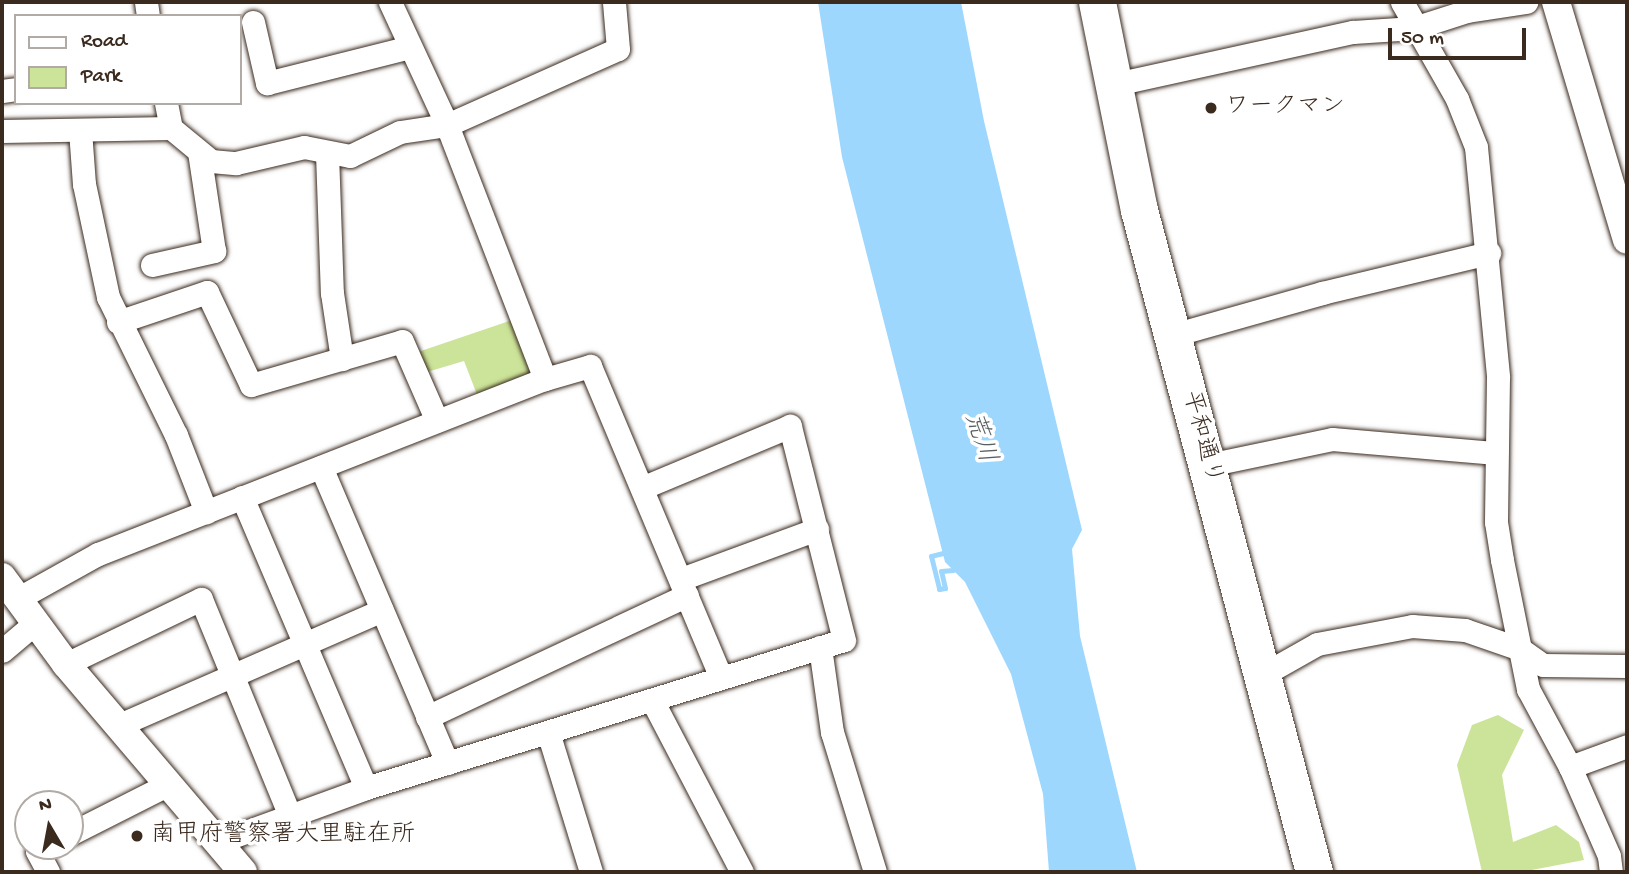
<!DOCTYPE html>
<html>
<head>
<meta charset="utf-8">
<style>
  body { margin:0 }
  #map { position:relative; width:1629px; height:874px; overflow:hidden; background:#fff; font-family:"Gochi Hand","Klee One",sans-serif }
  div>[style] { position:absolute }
  .green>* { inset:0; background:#cce499 }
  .water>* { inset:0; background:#9ed7fe }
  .stream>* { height:5px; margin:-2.5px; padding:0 2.5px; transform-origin:2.5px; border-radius:2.5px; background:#9ed7fe }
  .roads { filter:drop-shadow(0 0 2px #3b2a1e) drop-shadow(0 0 2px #3b2a1e) }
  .minor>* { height:23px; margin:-11.5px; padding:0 11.5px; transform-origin:11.5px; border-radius:11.5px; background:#fff }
  .tertiary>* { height:28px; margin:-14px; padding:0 14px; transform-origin:14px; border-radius:14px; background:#fff }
  .trunk>* { height:37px; margin:-18.5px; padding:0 18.5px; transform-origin:18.5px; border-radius:18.5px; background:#fff }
  .dots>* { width:19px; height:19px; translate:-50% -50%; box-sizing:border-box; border:4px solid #fff; border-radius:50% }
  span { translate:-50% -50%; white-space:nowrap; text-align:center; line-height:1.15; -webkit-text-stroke:7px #fff; paint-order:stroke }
  .poi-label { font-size:24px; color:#3b2a1e }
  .left { translate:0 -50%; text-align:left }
  .street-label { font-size:24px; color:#3b2a1e }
  .water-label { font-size:26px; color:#595e61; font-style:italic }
  .frame { position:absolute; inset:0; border:4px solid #3b2a1e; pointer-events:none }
  .legend { position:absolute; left:14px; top:14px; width:228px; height:91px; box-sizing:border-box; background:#fff; border:2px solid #b1aaa5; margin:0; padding:9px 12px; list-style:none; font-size:21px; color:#3b2a1e }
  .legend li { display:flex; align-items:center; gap:14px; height:35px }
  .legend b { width:35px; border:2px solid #b1aaa5 }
  .north { position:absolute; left:14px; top:790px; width:70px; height:70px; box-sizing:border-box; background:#fff; border:2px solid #b1aaa5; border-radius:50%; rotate:350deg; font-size:19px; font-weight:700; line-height:28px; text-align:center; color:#3b2a1e }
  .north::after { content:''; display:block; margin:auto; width:24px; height:32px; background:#3b2a1e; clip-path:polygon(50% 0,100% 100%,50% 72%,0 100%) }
  .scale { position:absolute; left:1388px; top:28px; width:138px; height:32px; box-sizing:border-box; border:4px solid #3b2a1e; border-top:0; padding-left:9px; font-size:21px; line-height:24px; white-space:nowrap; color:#3b2a1e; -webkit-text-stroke:5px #fff; paint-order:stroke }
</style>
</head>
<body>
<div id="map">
  <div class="green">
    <div style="clip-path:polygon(512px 320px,537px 382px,481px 405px,464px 361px,427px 372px,418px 352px)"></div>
    <div style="clip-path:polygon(1498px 715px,1524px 730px,1502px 775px,1513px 842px,1556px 825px,1579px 842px,1584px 860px,1521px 872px,1482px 872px,1457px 765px,1472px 725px)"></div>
  </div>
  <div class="water">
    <div style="clip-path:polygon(818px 2px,961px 2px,984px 121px,1082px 530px,1072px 549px,1080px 636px,1137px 872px,1049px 872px,1043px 794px,1011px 674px,965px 582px,945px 562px,842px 157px)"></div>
  </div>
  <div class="stream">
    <div style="left:943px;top:553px;width:12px;rotate:166deg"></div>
    <div style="left:931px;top:556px;width:34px;rotate:76deg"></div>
    <div style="left:939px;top:589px;width:6px;rotate:-9deg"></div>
    <div style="left:945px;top:588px;width:17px;rotate:-103deg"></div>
    <div style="left:941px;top:571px;width:12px;rotate:-5deg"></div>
  </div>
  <div class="roads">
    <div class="minor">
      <div style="left:146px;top:2px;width:14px;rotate:82deg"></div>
      <div style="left:1402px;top:2px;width:112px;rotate:60.4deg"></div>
      <div style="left:1457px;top:99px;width:52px;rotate:68.4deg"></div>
      <div style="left:1476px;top:147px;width:231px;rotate:84.5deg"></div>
      <div style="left:1498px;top:377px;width:145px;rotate:90.8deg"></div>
      <div style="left:1496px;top:522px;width:38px;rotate:81deg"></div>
      <div style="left:1502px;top:560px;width:132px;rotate:78.6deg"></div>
      <div style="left:1528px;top:689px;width:89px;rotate:61.7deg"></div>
      <div style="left:1570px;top:767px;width:97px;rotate:66.3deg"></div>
      <div style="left:1609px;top:856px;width:16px;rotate:83deg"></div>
      <div style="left:253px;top:22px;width:63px;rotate:77.1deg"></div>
      <div style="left:267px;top:83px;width:147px;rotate:-14.1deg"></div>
      <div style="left:1111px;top:85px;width:248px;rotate:-12.4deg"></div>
      <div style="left:1353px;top:32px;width:61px;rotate:-3.8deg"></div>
      <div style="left:1414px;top:28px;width:56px;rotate:-17.8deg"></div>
      <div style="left:1467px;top:11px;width:60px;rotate:-8.7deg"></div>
      <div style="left:2px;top:91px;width:14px;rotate:-8deg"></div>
      <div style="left:166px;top:103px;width:25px;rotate:79deg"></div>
      <div style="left:171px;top:128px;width:52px;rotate:39.5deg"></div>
      <div style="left:211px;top:161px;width:25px;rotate:5deg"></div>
      <div style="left:236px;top:163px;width:70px;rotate:-13.2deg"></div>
      <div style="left:304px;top:147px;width:47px;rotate:11.1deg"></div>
      <div style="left:350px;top:156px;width:55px;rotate:-25.6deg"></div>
      <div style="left:400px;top:132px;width:48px;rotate:-8.5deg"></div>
      <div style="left:447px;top:125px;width:187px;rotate:-24deg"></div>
      <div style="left:618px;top:49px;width:47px;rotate:-94.9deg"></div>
      <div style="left:80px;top:130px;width:54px;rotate:85.8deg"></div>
      <div style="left:84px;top:184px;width:116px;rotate:78deg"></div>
      <div style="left:108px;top:297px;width:154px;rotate:63.8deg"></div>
      <div style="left:176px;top:435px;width:83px;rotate:68.7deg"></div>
      <div style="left:2px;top:131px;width:169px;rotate:-1deg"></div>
      <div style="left:327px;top:153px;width:140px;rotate:88deg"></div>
      <div style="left:332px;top:293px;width:67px;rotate:81.4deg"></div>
      <div style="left:152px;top:265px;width:64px;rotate:-12.7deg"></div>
      <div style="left:214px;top:251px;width:100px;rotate:-98.6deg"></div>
      <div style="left:118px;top:322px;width:94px;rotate:-18.6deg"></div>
      <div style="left:207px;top:292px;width:103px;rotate:64.7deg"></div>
      <div style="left:251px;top:385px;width:157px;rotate:-16.2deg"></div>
      <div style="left:402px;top:341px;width:87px;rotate:66.4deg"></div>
      <div style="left:1173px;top:335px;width:155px;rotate:-15.7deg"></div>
      <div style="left:1322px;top:293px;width:172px;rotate:-13.5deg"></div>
      <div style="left:545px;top:379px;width:47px;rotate:-16.1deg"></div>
      <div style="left:590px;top:366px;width:338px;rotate:67.2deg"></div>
      <div style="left:1208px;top:465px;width:127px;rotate:-11.8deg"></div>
      <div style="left:1332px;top:439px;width:165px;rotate:4.9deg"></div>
      <div style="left:321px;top:467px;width:322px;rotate:66.9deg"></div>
      <div style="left:242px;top:497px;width:316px;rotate:66.9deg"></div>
      <div style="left:681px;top:579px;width:145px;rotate:-20.2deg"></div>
      <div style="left:17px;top:599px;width:93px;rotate:-29.1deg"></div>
      <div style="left:98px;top:554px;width:480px;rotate:-21.4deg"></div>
      <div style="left:545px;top:379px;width:272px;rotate:-111.1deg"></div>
      <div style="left:447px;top:125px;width:136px;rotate:-114.9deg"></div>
      <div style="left:820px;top:647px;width:86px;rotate:82deg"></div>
      <div style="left:832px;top:732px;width:146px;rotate:72.9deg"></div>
      <div style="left:2px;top:651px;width:43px;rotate:-40.3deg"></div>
      <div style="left:66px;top:664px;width:150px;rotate:-25.7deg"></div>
      <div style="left:201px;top:599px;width:237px;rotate:67.7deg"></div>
      <div style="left:1264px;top:674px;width:61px;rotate:-29.5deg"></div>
      <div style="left:1317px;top:644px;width:97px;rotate:-10.7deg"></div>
      <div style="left:1412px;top:626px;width:53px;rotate:4.3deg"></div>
      <div style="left:1465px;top:630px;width:58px;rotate:19.1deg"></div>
      <div style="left:1520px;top:649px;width:28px;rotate:35deg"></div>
      <div style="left:1543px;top:665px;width:84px;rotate:0.7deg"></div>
      <div style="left:652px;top:700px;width:194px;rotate:62.4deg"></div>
      <div style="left:427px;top:717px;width:287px;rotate:-25.1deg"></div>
      <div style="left:117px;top:726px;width:289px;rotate:-23.6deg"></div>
      <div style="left:548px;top:732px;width:146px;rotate:72.9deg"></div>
      <div style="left:1570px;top:767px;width:61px;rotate:-20.2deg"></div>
      <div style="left:70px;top:834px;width:109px;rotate:-26.8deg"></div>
      <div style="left:218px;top:842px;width:158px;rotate:-20deg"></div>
      <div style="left:366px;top:788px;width:500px;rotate:-17.2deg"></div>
      <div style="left:844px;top:640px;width:221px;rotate:-104.2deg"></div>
      <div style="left:790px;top:426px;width:160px;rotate:157.3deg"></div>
      <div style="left:46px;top:846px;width:10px;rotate:151deg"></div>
      <div style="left:37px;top:851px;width:24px;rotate:62deg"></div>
    </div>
    <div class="tertiary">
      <div style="left:1556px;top:2px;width:248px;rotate:73.4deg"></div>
      <div style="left:2px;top:577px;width:108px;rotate:53.7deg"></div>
      <div style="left:66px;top:664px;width:273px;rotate:49.6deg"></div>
    </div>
    <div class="trunk">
      <div style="left:1097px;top:2px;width:212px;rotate:78.6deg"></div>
      <div style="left:1139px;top:210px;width:685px;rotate:75.19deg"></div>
    </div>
  </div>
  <div class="dots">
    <div style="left:1211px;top:108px;background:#3b2a1e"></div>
    <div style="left:137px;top:836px;background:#3b2a1e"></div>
  </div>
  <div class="poi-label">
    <span class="left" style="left:1225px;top:108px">ワークマン</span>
    <span class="left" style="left:151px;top:836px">南甲府警察署大里駐在所</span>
  </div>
  <div class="street-label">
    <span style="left:1201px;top:438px;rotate:75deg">平和通り</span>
  </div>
  <div class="water-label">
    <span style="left:978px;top:438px;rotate:72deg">荒川</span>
  </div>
  <div class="frame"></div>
  <ul class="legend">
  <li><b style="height:9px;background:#fff"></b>Road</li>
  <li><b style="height:19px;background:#cce499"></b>Park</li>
  </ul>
  <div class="north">N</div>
  <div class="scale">50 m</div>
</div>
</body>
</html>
